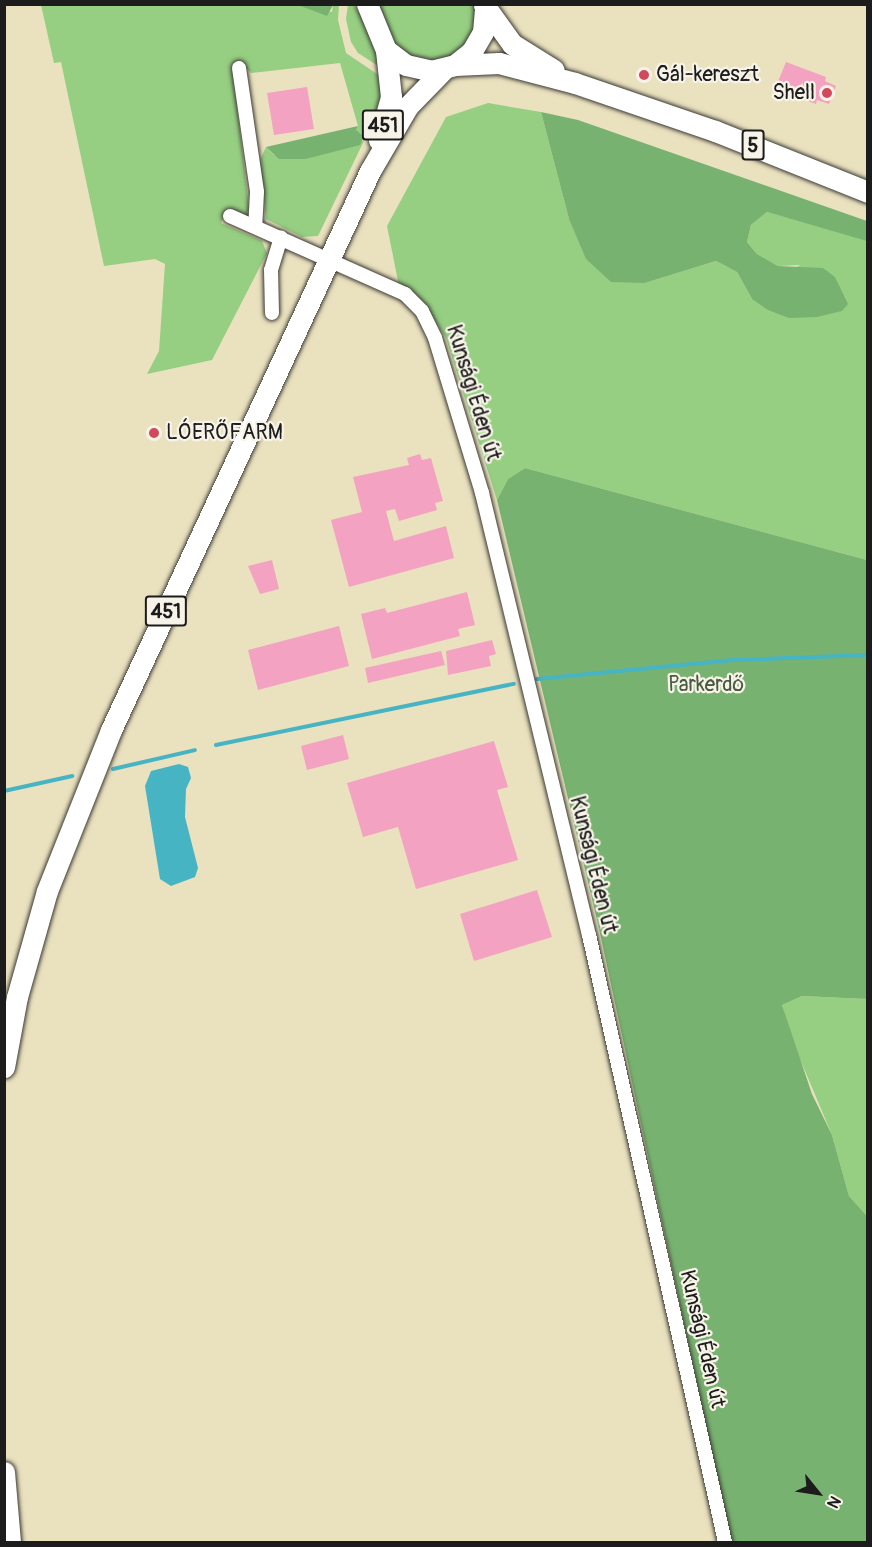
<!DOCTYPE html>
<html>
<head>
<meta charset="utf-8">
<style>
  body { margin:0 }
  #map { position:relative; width:872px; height:1547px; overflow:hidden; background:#eae1bf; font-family:Pangolin,sans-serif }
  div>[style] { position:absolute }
  .green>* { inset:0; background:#96cf82 }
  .forest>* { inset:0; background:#78b270 }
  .water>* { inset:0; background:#47b4c3 }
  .stream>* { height:4px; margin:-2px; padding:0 2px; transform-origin:2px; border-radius:2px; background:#47b4c3 }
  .building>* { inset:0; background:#f3a3c1 }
  .roads { filter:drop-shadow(0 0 2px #3b3a34) drop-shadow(0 0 2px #3b3a34) }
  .street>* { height:14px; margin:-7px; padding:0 7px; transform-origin:7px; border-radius:7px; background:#fff }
  .primary>* { height:21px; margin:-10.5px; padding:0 10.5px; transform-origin:10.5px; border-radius:10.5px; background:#fff }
  .dots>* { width:16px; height:16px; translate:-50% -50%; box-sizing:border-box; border:3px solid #f7f3e8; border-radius:50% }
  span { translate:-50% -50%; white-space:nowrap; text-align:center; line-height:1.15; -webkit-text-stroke:4.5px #f7f3e8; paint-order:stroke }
  .shield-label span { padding:2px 4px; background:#f7f3e8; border:2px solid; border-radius:4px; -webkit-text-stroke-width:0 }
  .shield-label { font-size:20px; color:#1c1c1c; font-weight:700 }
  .poi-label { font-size:21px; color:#1c1c1c }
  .left { translate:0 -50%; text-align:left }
  .right { translate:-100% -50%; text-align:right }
  .street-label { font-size:21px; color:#1c1c1c }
  .park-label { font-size:21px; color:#475b40 }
  .frame { position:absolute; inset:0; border:6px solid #1c1c1c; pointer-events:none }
  .north { position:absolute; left:788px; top:1463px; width:60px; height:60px; -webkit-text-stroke:4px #f7f3e8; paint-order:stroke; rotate:120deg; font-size:16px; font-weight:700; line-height:24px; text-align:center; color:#1c1c1c }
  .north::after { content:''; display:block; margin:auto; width:21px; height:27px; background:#1c1c1c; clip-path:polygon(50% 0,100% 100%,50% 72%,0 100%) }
</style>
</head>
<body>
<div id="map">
  <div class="green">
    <div style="clip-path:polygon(298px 4px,332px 12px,333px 5px,339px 5px,338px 20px,346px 53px,383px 78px,384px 90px,378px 112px,318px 236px,302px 237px,266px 219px,260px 160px,266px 147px,274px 155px,306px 159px,363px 141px,356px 130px,358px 126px,340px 63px,251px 73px,239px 61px,232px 64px,249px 208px,246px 215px,228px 208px,221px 223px,262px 241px,267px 253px,212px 360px,147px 374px,159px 351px,165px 264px,155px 259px,104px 266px,61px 62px,54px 63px,41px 5px)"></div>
    <div style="clip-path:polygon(482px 4px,484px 13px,460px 59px,403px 62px,377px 5px)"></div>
    <div style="clip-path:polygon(348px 5px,354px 5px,365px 22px,386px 71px,358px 53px,351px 42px,346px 19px)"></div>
    <div style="clip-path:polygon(488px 103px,541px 112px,569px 219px,645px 283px,716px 261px,737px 272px,752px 299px,800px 265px,778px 266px,757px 254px,747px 242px,751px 225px,767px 212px,867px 240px,867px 560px,525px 468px,508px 479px,497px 500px,446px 338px,421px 300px,399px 286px,387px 226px,446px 117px)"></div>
    <div style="clip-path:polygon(802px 996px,867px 999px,867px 1216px,849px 1196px,832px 1135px,792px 1040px,782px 1005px)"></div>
  </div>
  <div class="forest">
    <div style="clip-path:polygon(298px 5px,333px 5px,327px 16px)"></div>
    <div style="clip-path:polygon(541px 112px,578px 120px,867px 221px,867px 241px,767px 212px,751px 225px,747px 242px,757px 254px,778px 266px,823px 268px,835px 277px,848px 304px,842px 311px,817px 317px,789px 318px,768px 310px,752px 299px,737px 272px,716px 261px,645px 283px,611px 282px,586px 259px,569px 219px)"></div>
    <div style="clip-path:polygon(358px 126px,356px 130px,364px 137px,360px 145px,306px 159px,279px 159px,266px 147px)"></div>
    <div style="clip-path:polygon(525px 468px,867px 560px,867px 999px,802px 996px,782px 1005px,812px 1094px,832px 1135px,849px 1196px,867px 1216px,867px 1542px,731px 1542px,598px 924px,497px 500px,508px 479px)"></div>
  </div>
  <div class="water">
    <div style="clip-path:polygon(179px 764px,188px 767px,191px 778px,186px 789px,185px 817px,198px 868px,195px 877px,171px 886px,160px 879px,145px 786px,151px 771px)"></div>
  </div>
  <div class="stream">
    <div style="left:537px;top:679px;width:200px;rotate:-5.5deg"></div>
    <div style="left:736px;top:660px;width:132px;rotate:-2.2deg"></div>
    <div style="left:216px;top:745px;width:304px;rotate:-11.6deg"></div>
    <div style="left:113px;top:769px;width:84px;rotate:-13deg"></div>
    <div style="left:4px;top:791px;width:70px;rotate:-12.4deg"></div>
  </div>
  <div class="building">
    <div style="clip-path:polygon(786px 62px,826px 77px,825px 81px,836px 86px,829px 104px,817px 100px,816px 104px,775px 89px)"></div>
    <div style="clip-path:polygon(307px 87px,314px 129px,274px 135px,267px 93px)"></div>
    <div style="clip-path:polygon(420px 454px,422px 460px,431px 458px,443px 501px,435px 503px,437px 510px,399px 521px,395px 509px,386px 511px,394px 541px,446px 526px,454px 558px,349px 587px,331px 520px,362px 512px,353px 477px,409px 465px,407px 458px)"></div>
    <div style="clip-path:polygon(272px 560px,279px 589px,260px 594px,248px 566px)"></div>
    <div style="clip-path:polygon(467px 592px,475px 625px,458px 629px,460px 636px,372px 659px,361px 614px,385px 608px,387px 613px)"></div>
    <div style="clip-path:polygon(339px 626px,349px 666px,258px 690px,248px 650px)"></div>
    <div style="clip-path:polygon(492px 640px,496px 654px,489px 656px,491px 666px,448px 675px,446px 651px)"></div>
    <div style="clip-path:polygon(441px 651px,445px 665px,368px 683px,365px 668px)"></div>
    <div style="clip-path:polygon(343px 735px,349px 759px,307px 770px,301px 746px)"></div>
    <div style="clip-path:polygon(494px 741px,508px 787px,497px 790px,518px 860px,416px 889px,398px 827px,363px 837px,347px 783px)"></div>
    <div style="clip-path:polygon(537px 890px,552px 937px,474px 961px,460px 914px)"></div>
  </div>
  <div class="roads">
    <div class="street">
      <div style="left:239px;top:68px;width:125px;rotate:81.7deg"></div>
      <div style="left:257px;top:192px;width:34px;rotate:93deg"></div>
      <div style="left:230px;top:216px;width:192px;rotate:24deg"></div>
      <div style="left:405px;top:294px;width:24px;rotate:45deg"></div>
      <div style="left:422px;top:311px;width:30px;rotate:64deg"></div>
      <div style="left:435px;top:338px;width:162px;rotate:73.1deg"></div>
      <div style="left:482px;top:493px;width:455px;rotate:76.4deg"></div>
      <div style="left:589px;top:935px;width:622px;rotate:77.37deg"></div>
      <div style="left:272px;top:313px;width:43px;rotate:-91.3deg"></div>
      <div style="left:271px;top:270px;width:34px;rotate:-73deg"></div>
    </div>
    <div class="primary">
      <div style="left:367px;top:4px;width:50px;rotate:67.6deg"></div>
      <div style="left:386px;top:50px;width:25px;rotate:37deg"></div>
      <div style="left:406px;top:65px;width:26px;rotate:13deg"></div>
      <div style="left:431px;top:71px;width:25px;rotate:-14deg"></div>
      <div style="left:455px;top:65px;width:22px;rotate:-39deg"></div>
      <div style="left:472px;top:51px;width:22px;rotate:-60deg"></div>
      <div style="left:483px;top:32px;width:22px;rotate:-85deg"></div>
      <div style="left:484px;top:5px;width:48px;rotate:54.3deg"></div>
      <div style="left:512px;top:44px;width:49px;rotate:31.8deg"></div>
      <div style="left:455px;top:65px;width:44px;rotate:-2.6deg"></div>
      <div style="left:499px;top:63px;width:79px;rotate:14.7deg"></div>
      <div style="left:575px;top:83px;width:148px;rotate:18.9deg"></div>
      <div style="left:715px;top:131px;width:165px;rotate:21.7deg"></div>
      <div style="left:379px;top:140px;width:45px;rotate:-74.4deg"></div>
      <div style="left:391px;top:97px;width:47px;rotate:-96.1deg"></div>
      <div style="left:4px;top:1067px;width:71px;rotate:-79.5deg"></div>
      <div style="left:17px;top:997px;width:110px;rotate:-74.2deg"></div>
      <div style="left:47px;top:891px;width:173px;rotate:-68.3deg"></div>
      <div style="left:111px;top:730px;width:616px;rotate:-65.14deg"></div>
      <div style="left:370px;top:171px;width:75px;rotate:-59.7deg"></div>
      <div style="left:408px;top:106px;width:52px;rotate:-45.8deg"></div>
      <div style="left:4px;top:1472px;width:70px;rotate:85.1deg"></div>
    </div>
  </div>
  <div class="dots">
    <div style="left:644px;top:75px;background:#d1495b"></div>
    <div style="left:827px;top:93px;background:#d1495b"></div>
    <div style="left:154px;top:433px;background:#d1495b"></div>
  </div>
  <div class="shield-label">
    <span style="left:383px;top:125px">451</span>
    <span style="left:753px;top:145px">5</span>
    <span style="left:166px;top:611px">451</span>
  </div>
  <div class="poi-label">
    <span class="left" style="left:656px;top:75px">Gál-kereszt</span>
    <span class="right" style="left:815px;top:93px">Shell</span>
    <span class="left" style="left:166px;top:433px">LÓERŐFARM</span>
  </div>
  <div class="street-label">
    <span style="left:473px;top:393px;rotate:73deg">Kunsági Éden út</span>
    <span style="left:593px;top:865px;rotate:76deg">Kunsági Éden út</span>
    <span style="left:702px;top:1339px;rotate:77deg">Kunsági Éden út</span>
  </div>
  <div class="park-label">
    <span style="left:706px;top:685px">Parkerdő</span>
  </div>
  <div class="frame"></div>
  <div class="north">N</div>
</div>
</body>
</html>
